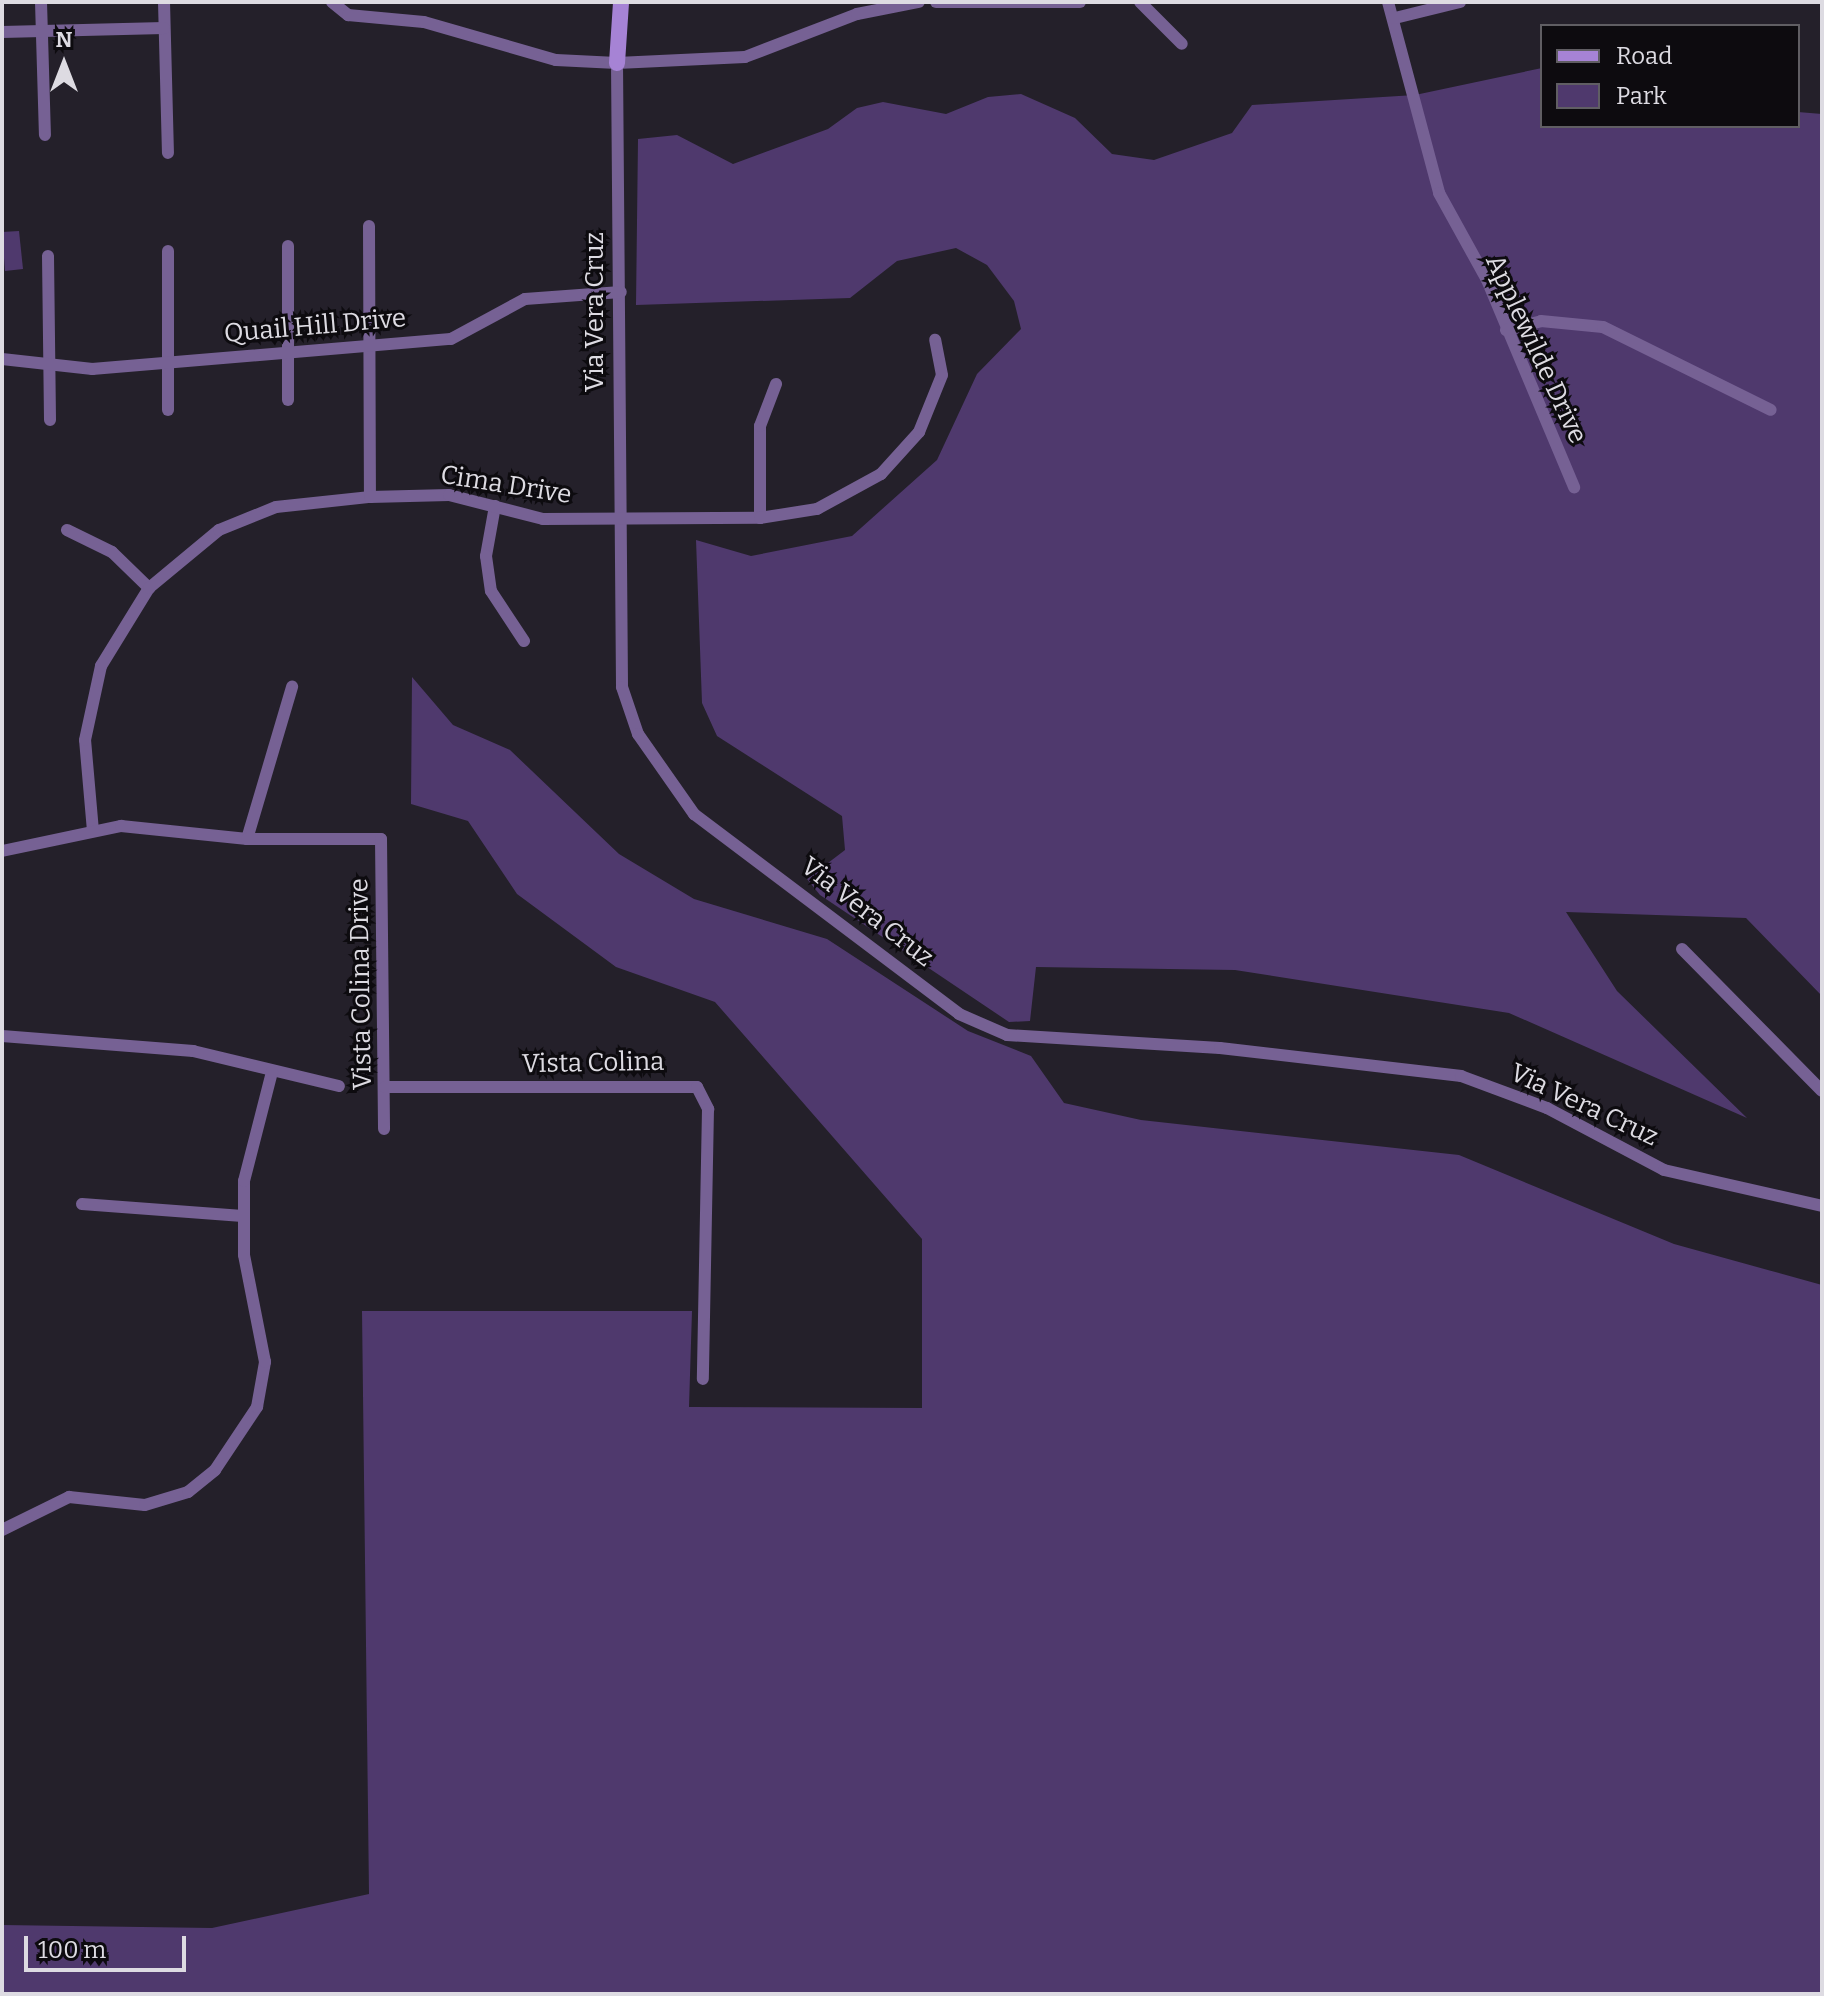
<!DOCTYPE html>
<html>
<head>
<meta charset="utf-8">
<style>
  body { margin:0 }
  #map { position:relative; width:1824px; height:1996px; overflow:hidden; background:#24202a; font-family:Bitter,serif }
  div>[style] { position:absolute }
  .green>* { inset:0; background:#4f396d }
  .street>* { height:12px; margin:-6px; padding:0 6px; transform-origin:6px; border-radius:6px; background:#766194 }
  .secondary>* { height:16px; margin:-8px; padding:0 8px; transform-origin:8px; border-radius:8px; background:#a683d5 }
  span { translate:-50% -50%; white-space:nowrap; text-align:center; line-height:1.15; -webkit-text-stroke:6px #0d0b0f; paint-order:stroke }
  .street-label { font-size:26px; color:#dddbe2 }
  .frame { position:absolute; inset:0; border:4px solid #dddbe2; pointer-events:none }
  .legend { position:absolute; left:1540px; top:24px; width:260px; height:104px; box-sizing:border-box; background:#0d0b0f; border:2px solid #605e63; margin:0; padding:10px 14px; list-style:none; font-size:24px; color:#dddbe2 }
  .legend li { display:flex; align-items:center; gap:16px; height:40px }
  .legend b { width:40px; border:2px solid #605e63 }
  .north { position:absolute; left:24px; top:24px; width:80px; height:80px; -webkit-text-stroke:6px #0d0b0f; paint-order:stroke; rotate:0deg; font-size:22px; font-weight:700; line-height:32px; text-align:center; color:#dddbe2 }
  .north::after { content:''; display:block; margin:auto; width:28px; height:36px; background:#dddbe2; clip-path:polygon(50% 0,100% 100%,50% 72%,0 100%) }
  .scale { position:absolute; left:24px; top:1936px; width:162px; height:36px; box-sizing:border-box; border:4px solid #dddbe2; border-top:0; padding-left:10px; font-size:24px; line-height:28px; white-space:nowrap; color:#dddbe2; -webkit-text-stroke:6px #0d0b0f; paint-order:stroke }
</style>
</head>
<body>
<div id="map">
  <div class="green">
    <div style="clip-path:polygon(1542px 68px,1542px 126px,1798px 126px,1798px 112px,1822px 114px,1822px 996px,1746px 918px,1566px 912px,1617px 991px,1747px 1118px,1509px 1013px,1235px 970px,1036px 967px,1030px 1021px,1009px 1022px,820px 895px,807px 879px,845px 850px,842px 816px,717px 736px,702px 703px,696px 540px,751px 556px,852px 536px,937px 460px,977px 374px,1021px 329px,1014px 301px,987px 265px,956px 248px,897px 261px,850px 298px,636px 305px,638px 139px,677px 135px,733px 164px,828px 129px,857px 108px,883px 102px,946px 114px,988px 97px,1021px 94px,1075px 118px,1112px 154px,1154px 160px,1232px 133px,1252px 105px,1415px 95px)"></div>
    <div style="clip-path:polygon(19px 231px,23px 269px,5px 271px,2px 232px)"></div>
    <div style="clip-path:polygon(412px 677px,453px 725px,510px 750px,619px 854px,694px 899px,827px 939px,968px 1031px,1031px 1056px,1064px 1103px,1141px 1120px,1459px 1155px,1674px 1244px,1822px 1285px,1822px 1994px,2px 1994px,2px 1925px,212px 1928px,369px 1894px,362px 1311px,692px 1311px,689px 1407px,922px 1408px,922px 1239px,715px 1002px,616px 967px,517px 894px,468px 821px,411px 804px)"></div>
  </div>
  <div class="street">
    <div style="left:41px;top:2px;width:133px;rotate:88.3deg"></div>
    <div style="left:164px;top:2px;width:151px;rotate:88.5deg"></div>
    <div style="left:332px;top:2px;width:21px;rotate:39deg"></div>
    <div style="left:348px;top:15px;width:76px;rotate:5.3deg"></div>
    <div style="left:424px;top:22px;width:137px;rotate:16.1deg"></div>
    <div style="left:556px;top:60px;width:61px;rotate:2.8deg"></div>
    <div style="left:617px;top:63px;width:128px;rotate:-2.7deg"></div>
    <div style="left:745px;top:57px;width:120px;rotate:-21deg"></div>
    <div style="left:857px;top:14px;width:63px;rotate:-11deg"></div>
    <div style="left:936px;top:2px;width:144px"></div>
    <div style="left:1140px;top:2px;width:59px;rotate:45deg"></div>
    <div style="left:1388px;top:2px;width:198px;rotate:75deg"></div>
    <div style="left:1439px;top:193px;width:99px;rotate:61.1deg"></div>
    <div style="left:1487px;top:280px;width:225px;rotate:67.2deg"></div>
    <div style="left:1395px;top:18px;width:67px;rotate:-13.8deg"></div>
    <div style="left:2px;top:32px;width:162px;rotate:-1.4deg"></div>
    <div style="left:617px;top:63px;width:624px;rotate:89.54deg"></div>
    <div style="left:622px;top:687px;width:50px;rotate:71.2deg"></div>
    <div style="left:638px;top:734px;width:98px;rotate:55deg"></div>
    <div style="left:694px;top:814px;width:332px;rotate:37deg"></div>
    <div style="left:959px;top:1014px;width:52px;rotate:23.6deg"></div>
    <div style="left:1007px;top:1035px;width:213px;rotate:3.5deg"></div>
    <div style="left:1220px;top:1048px;width:243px;rotate:6.6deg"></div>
    <div style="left:1461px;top:1076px;width:92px;rotate:20.4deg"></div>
    <div style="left:1547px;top:1108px;width:132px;rotate:27.9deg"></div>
    <div style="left:1664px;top:1170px;width:162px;rotate:12.8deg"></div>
    <div style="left:369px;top:226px;width:271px;rotate:89.8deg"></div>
    <div style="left:288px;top:246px;width:154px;rotate:90deg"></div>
    <div style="left:168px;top:251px;width:159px;rotate:90deg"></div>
    <div style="left:48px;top:256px;width:164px;rotate:89.3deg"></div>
    <div style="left:1506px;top:330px;width:36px;rotate:-14deg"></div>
    <div style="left:1541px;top:321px;width:62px;rotate:5.5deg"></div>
    <div style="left:1603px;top:327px;width:187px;rotate:26.3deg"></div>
    <div style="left:2px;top:359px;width:91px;rotate:6.3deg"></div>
    <div style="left:92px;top:369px;width:360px;rotate:-4.8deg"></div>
    <div style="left:451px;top:339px;width:84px;rotate:-28.4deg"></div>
    <div style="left:525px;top:299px;width:96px;rotate:-4.2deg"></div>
    <div style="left:495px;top:506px;width:51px;rotate:100.2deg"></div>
    <div style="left:486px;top:556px;width:35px;rotate:82deg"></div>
    <div style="left:491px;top:591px;width:60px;rotate:56.6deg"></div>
    <div style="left:760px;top:518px;width:92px;rotate:-90deg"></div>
    <div style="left:760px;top:426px;width:45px;rotate:-69.1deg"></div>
    <div style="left:67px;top:530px;width:50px;rotate:26.1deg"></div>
    <div style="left:112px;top:552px;width:52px;rotate:44.2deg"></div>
    <div style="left:93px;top:831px;width:91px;rotate:-95deg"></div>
    <div style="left:85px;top:740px;width:76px;rotate:-77.8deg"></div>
    <div style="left:101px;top:666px;width:92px;rotate:-58.4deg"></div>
    <div style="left:149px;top:588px;width:91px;rotate:-39.6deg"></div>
    <div style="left:219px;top:530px;width:61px;rotate:-22deg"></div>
    <div style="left:276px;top:507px;width:95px;rotate:-6.1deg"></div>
    <div style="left:370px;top:497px;width:79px;rotate:-1.5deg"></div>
    <div style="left:449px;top:495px;width:97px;rotate:14.3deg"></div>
    <div style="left:543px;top:519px;width:217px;rotate:-0.3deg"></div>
    <div style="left:760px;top:518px;width:58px;rotate:-9deg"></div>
    <div style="left:817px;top:509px;width:73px;rotate:-28.7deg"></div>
    <div style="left:881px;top:474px;width:57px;rotate:-47.9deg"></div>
    <div style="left:919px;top:432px;width:61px;rotate:-68deg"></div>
    <div style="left:942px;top:375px;width:36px;rotate:-101deg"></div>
    <div style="left:247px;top:839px;width:159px;rotate:-73.5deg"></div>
    <div style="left:2px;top:851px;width:122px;rotate:-11.9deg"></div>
    <div style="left:121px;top:826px;width:127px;rotate:5.9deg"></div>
    <div style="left:247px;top:839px;width:134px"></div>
    <div style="left:381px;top:839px;width:290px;rotate:89.4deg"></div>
    <div style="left:1682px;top:949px;width:199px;rotate:45.4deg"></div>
    <div style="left:2px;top:1036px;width:192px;rotate:4.5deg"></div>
    <div style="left:193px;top:1051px;width:150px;rotate:13.5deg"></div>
    <div style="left:385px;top:1087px;width:312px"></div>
    <div style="left:697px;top:1087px;width:25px;rotate:63deg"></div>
    <div style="left:708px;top:1109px;width:270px;rotate:91.1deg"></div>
    <div style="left:82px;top:1204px;width:161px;rotate:4.3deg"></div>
    <div style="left:2px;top:1530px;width:75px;rotate:-26.2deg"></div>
    <div style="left:69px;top:1497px;width:76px;rotate:6deg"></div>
    <div style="left:145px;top:1505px;width:45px;rotate:-16.8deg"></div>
    <div style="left:188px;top:1492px;width:35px;rotate:-39deg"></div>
    <div style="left:215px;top:1470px;width:76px;rotate:-56.3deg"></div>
    <div style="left:257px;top:1407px;width:46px;rotate:-79.9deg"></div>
    <div style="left:265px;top:1362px;width:109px;rotate:-101.1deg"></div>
    <div style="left:244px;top:1255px;width:74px;rotate:-90deg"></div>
    <div style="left:244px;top:1181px;width:113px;rotate:-75.6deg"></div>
  </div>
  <div class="secondary">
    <div style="left:617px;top:63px;width:61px;rotate:-86.2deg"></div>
  </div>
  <div class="street-label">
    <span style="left:595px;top:312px;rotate:-90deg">Via Vera Cruz</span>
    <span style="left:315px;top:326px;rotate:-5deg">Quail Hill Drive</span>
    <span style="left:1536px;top:349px;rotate:65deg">Applewilde Drive</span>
    <span style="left:506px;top:485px;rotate:9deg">Cima Drive</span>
    <span style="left:867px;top:912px;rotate:38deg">Via Vera Cruz</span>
    <span style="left:361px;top:984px;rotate:-91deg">Vista Colina Drive</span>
    <span style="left:593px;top:1063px;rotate:-1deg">Vista Colina</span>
    <span style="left:1584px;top:1105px;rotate:25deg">Via Vera Cruz</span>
  </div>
  <div class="frame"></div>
  <ul class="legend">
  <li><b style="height:10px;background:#a683d5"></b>Road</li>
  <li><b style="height:22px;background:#4f396d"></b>Park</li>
  </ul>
  <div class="north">N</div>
  <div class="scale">100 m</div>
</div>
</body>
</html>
